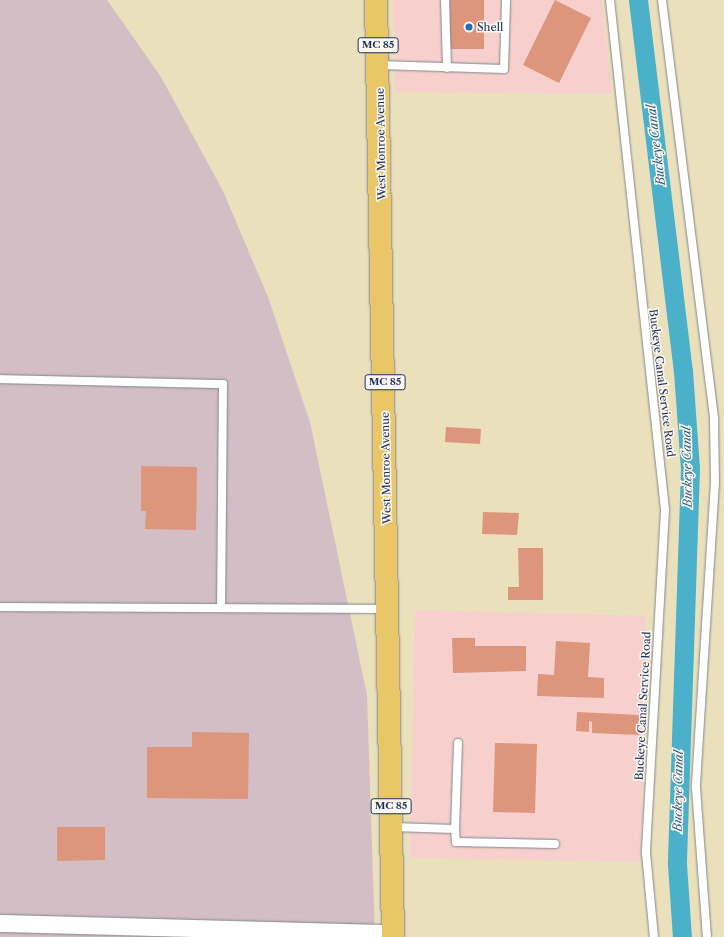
<!DOCTYPE html>
<html>
<head>
<meta charset="utf-8">
<style>
  body { margin:0 }
  #map { position:relative; width:724px; height:937px; overflow:hidden; background:#eae0bc; font-family:"Libre Caslon Text",serif }
  div>[style] { position:absolute }
  .built>* { inset:0; background:#f7d0ce }
  .industrial>* { inset:0; background:#d2bec4 }
  .canal>* { height:19px; margin:-9.5px; padding:0 9.5px; transform-origin:9.5px; border-radius:9.5px; background:#4bb0ca }
  .building>* { inset:0; background:#dd957c }
  .roads { filter:drop-shadow(0 0 1px #82888d) drop-shadow(0 0 1px #82888d) }
  .service>* { height:8px; margin:-4px; padding:0 4px; transform-origin:4px; border-radius:4px; background:#fff }
  .minor>* { height:17px; margin:-8.5px; padding:0 8.5px; transform-origin:8.5px; border-radius:8.5px; background:#fff }
  .primary>* { height:22px; margin:-11px; padding:0 11px; transform-origin:11px; border-radius:11px; background:#e9c769 }
  .dots>* { width:11px; height:11px; translate:-50% -50%; box-sizing:border-box; border:2px solid #fbf7ec; border-radius:50% }
  span { translate:-50% -50%; white-space:nowrap; text-align:center; line-height:1.15; -webkit-text-stroke:3px #fbf7ec; paint-order:stroke }
  .shield-label span { padding:1px 3px; background:#fbf7ec; border:1px solid; border-radius:3px; -webkit-text-stroke-width:0 }
  .shield-label { font-size:10px; color:#1b2f5e; font-weight:700 }
  .poi-label { font-size:11px; color:#1b2f5e }
  .left { translate:0 -50%; text-align:left }
  .street-label { font-size:11px; color:#1b2f5e }
  .water-label { font-size:12px; color:#2c5c84; font-style:italic }
</style>
</head>
<body>
<div id="map">
  <div class="built">
    <div style="clip-path:polygon(393px 0,602px 0,612px 94px,395px 92px)"></div>
    <div style="clip-path:polygon(415px 610px,646px 616px,641px 862px,410px 858px)"></div>
  </div>
  <div class="industrial">
    <div style="clip-path:polygon(0 0,107px 0,161px 77px,223px 191px,268px 297px,310px 422px,367px 695px,375px 937px,0 937px)"></div>
  </div>
  <div class="canal">
    <div style="left:638px;top:0;width:374px;rotate:83.1deg"></div>
    <div style="left:683px;top:371px;width:97px;rotate:85.9deg"></div>
    <div style="left:690px;top:468px;width:396px;rotate:91.9deg"></div>
    <div style="left:677px;top:864px;width:73px;rotate:86.1deg"></div>
  </div>
  <div class="building">
    <div style="clip-path:polygon(450px 0,484px 0,484px 49px,450px 49px)"></div>
    <div style="clip-path:polygon(555px 0,591px 18px,559px 83px,523px 65px)"></div>
    <div style="clip-path:polygon(446px 427px,481px 429px,480px 444px,445px 442px)"></div>
    <div style="clip-path:polygon(141px 466px,197px 467px,196px 530px,145px 529px,146px 511px,141px 511px)"></div>
    <div style="clip-path:polygon(483px 512px,519px 513px,517px 535px,482px 534px)"></div>
    <div style="clip-path:polygon(518px 548px,543px 548px,543px 600px,508px 600px,508px 587px,519px 587px)"></div>
    <div style="clip-path:polygon(452px 638px,475px 638px,475px 646px,526px 646px,526px 671px,453px 673px)"></div>
    <div style="clip-path:polygon(556px 641px,590px 643px,588px 677px,604px 678px,604px 698px,537px 696px,538px 674px,554px 675px)"></div>
    <div style="clip-path:polygon(577px 712px,640px 715px,639px 735px,592px 733px,592px 722px,589px 721px,589px 732px,576px 731px)"></div>
    <div style="clip-path:polygon(192px 732px,249px 733px,248px 799px,147px 798px,147px 747px,192px 747px)"></div>
    <div style="clip-path:polygon(495px 743px,537px 744px,535px 813px,493px 812px)"></div>
    <div style="clip-path:polygon(57px 827px,105px 827px,105px 860px,57px 861px)"></div>
  </div>
  <div class="roads">
    <div class="service">
      <div style="left:445px;top:0;width:68px;rotate:88.3deg"></div>
      <div style="left:610px;top:0;width:513px;rotate:83.84deg"></div>
      <div style="left:665px;top:510px;width:344px;rotate:93.2deg"></div>
      <div style="left:646px;top:853px;width:84px;rotate:84.6deg"></div>
      <div style="left:662px;top:0;width:423px;rotate:82.9deg"></div>
      <div style="left:714px;top:420px;width:62px;rotate:89.1deg"></div>
      <div style="left:715px;top:482px;width:307px;rotate:93.6deg"></div>
      <div style="left:696px;top:788px;width:149px;rotate:85.8deg"></div>
      <div style="left:379px;top:65px;width:125px;rotate:1.8deg"></div>
      <div style="left:504px;top:69px;width:69px;rotate:-88.3deg"></div>
      <div style="left:0;top:379px;width:223px;rotate:1.3deg"></div>
      <div style="left:223px;top:384px;width:224px;rotate:90.5deg"></div>
      <div style="left:0;top:607px;width:385px;rotate:0.3deg"></div>
      <div style="left:392px;top:827px;width:63px;rotate:1.8deg"></div>
      <div style="left:455px;top:829px;width:86px;rotate:-88deg"></div>
      <div style="left:455px;top:829px;width:13px;rotate:86deg"></div>
      <div style="left:456px;top:842px;width:99px;rotate:1.2deg"></div>
    </div>
    <div class="minor">
      <div style="left:0;top:923px;width:393px;rotate:1.5deg"></div>
    </div>
    <div class="primary">
      <div style="left:376px;top:0;width:937px;rotate:88.96deg"></div>
    </div>
  </div>
  <div class="dots">
    <div style="left:469px;top:27px;background:#1f6fb2"></div>
  </div>
  <div class="shield-label">
    <span style="left:378px;top:45px">MC 85</span>
    <span style="left:385px;top:382px">MC 85</span>
    <span style="left:391px;top:806px">MC 85</span>
  </div>
  <div class="poi-label">
    <span class="left" style="left:477px;top:27px">Shell</span>
  </div>
  <div class="street-label">
    <span style="left:381px;top:144px;rotate:-91deg">West Monroe Avenue</span>
    <span style="left:662px;top:383px;rotate:83deg">Buckeye Canal Service Road</span>
    <span style="left:386px;top:468px;rotate:-91deg">West Monroe Avenue</span>
    <span style="left:643px;top:706px;rotate:-87deg">Buckeye Canal Service Road</span>
  </div>
  <div class="water-label">
    <span style="left:656px;top:145px;rotate:-97deg">Buckeye Canal</span>
    <span style="left:687px;top:467px;rotate:-91deg">Buckeye Canal</span>
    <span style="left:678px;top:791px;rotate:-89deg">Buckeye Canal</span>
  </div>
</div>
</body>
</html>
